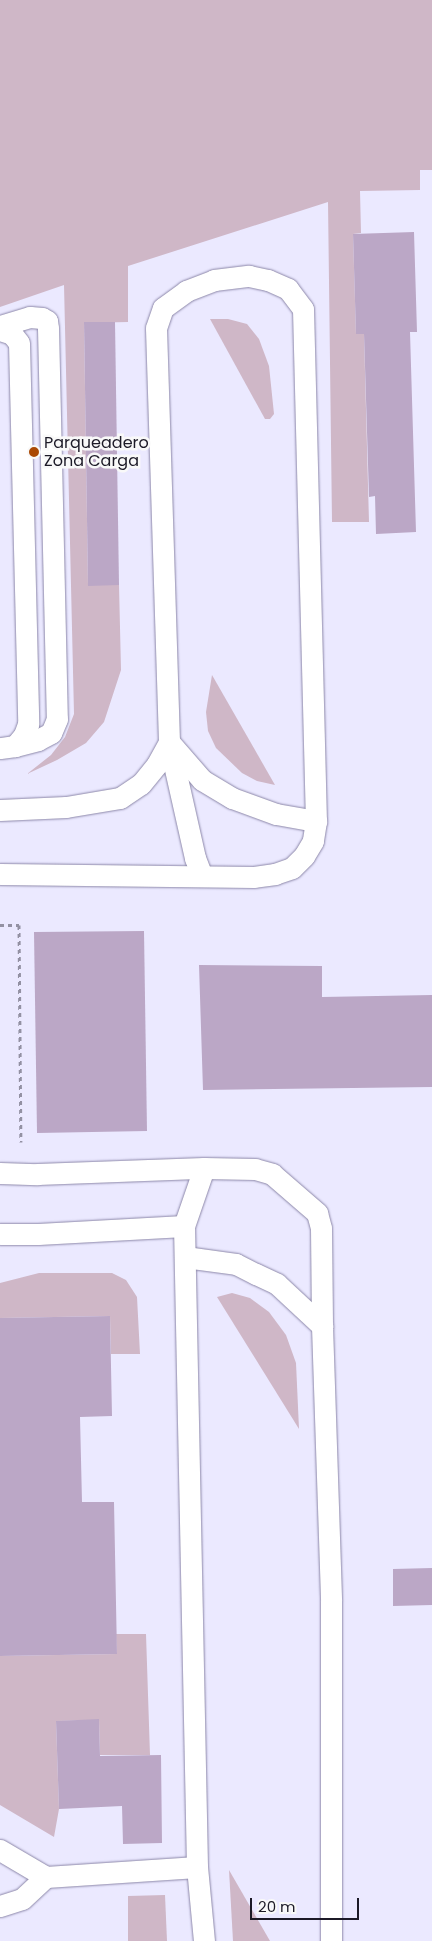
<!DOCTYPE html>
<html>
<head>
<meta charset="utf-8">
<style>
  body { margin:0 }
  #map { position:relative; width:432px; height:1941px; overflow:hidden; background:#ebe9ff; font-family:Poppins,sans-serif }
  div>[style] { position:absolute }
  .green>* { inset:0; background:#cfb7c7 }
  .building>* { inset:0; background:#bba7c6 }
  .path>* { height:3px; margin-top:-1.5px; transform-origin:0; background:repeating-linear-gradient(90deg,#9391a3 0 4px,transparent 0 8px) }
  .roads { filter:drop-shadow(0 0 1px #8c87a9) drop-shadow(0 0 1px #8c87a9) }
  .service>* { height:21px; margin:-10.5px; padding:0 10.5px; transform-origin:10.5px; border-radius:10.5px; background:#fff }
  .dots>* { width:14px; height:14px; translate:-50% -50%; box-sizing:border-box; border:2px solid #f9f9f9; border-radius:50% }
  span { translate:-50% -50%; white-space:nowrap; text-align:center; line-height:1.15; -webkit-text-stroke:5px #f9f9f9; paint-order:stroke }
  .poi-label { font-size:16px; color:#1c1a27 }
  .left { translate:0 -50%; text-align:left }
  .scale { position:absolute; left:250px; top:1898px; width:109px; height:22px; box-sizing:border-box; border:2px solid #1c1a27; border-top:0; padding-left:6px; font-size:15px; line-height:18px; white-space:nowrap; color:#1c1a27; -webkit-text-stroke:4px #f9f9f9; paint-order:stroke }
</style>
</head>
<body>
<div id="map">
  <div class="green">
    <div style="clip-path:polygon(0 0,432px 0,432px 170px,420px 170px,420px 190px,360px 191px,361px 233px,353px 234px,356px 334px,364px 334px,369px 522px,332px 522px,328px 202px,128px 266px,128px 322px,84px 323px,88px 585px,119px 585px,121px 670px,104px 722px,86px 743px,57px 760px,27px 774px,51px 755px,65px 737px,74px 714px,64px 285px,0 307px)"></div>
    <div style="clip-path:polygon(210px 319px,228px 319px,247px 324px,259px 339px,269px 366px,274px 414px,270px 419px,265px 419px)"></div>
    <div style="clip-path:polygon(212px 675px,275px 785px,257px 781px,242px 773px,216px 748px,208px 731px,206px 712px)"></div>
    <div style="clip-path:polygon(39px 1273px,112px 1273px,126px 1280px,137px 1297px,140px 1354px,111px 1354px,110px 1316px,0 1318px,0 1283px)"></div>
    <div style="clip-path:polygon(232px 1293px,250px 1298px,269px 1312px,286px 1335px,296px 1363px,299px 1429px,217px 1297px)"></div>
    <div style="clip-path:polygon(116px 1634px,146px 1634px,150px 1755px,100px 1755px,99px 1720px,56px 1721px,59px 1809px,54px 1837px,0 1805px,0 1656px,117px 1654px)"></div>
    <div style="clip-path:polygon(229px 1870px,270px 1941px,233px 1941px)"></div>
    <div style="clip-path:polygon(165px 1895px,167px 1941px,128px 1941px,128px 1896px)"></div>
  </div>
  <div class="building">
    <div style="clip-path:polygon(414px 232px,417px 332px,410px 332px,416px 532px,376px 534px,375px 496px,369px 497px,364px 334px,356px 334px,353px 234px)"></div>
    <div style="clip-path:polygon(84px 322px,115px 322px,119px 585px,88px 586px)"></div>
    <div style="clip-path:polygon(144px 931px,147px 1131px,37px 1133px,34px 932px)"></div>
    <div style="clip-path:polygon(199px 965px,322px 966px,322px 997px,432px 995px,432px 1087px,203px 1090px)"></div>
    <div style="clip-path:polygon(110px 1316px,112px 1416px,80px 1417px,82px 1502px,114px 1502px,117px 1654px,0 1656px,0 1318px)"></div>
    <div style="clip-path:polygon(432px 1568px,432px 1605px,393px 1606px,393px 1569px)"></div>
    <div style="clip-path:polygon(99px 1719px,100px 1756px,161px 1755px,162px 1843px,123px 1844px,122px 1806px,59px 1809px,56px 1721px)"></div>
  </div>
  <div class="path">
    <div style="left:0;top:925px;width:19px"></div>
    <div style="left:19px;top:925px;width:217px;rotate:89.5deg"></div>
  </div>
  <div class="roads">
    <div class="service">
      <div style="left:0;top:326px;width:31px;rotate:-17deg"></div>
      <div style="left:30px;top:317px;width:12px;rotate:5deg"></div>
      <div style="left:42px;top:318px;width:6px;rotate:31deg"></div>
      <div style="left:47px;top:321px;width:7px;rotate:82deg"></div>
      <div style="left:48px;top:328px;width:391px;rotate:88.7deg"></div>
      <div style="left:57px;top:719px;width:15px;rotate:113deg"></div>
      <div style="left:51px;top:733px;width:15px;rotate:152deg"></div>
      <div style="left:38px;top:740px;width:24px;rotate:165deg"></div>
      <div style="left:0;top:330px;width:13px;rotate:18deg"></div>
      <div style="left:12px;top:334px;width:11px;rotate:52deg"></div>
      <div style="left:19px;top:343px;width:381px;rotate:88.6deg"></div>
      <div style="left:28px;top:724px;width:12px;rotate:110deg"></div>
      <div style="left:24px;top:735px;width:14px;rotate:129deg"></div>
      <div style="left:15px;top:746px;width:15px;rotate:172deg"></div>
      <div style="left:169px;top:742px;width:50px;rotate:49deg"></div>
      <div style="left:202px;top:780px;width:35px;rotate:31deg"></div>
      <div style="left:232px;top:798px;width:47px;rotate:20deg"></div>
      <div style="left:276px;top:814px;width:41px;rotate:9.9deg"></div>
      <div style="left:170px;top:747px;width:114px;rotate:77.3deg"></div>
      <div style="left:195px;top:858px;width:19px;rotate:69deg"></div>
      <div style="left:0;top:810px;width:66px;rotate:-2.6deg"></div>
      <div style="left:66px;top:807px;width:55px;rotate:-9.5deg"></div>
      <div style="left:120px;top:798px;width:25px;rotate:-34deg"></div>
      <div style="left:141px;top:784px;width:26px;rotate:-51deg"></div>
      <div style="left:157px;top:764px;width:25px;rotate:-61deg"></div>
      <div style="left:169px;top:742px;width:414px;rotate:-91.8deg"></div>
      <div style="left:156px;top:328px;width:21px;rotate:-71deg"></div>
      <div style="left:163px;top:308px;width:29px;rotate:-36deg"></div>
      <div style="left:186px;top:291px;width:30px;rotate:-21deg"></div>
      <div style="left:214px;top:280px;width:35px;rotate:-7deg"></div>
      <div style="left:249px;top:276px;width:19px;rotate:12deg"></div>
      <div style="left:268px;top:280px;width:22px;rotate:24deg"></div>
      <div style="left:288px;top:289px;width:25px;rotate:53deg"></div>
      <div style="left:303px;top:309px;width:512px;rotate:88.55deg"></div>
      <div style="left:316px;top:821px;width:20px;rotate:99deg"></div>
      <div style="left:313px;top:841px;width:17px;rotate:121deg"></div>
      <div style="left:304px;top:856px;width:17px;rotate:135deg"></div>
      <div style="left:292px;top:868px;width:18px;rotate:161deg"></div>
      <div style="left:275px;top:874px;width:21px;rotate:172deg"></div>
      <div style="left:254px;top:877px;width:254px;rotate:-179.3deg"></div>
      <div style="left:0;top:1173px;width:37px;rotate:2deg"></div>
      <div style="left:37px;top:1174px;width:167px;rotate:-2.1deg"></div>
      <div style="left:204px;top:1168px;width:51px;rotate:1.1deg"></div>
      <div style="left:255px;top:1169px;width:18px;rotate:16deg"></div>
      <div style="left:272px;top:1174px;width:60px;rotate:40.9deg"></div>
      <div style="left:317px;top:1213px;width:16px;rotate:75deg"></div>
      <div style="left:321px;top:1228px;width:98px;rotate:89.4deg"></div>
      <div style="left:322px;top:1326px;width:275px;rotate:88.1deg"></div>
      <div style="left:331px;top:1601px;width:340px;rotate:90deg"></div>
      <div style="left:0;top:1234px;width:38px"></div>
      <div style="left:38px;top:1234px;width:146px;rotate:-3.1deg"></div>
      <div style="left:185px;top:1257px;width:51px;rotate:7.8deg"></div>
      <div style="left:236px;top:1264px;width:22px;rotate:27deg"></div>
      <div style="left:256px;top:1274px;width:23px;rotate:25deg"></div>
      <div style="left:277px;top:1284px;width:62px;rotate:43deg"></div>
      <div style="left:0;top:1850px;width:53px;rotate:30.4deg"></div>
      <div style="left:46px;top:1877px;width:151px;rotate:-3.8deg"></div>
      <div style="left:0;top:1906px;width:23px;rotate:-18deg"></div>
      <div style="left:22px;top:1899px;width:33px;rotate:-43deg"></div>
      <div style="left:204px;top:1941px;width:74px;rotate:-95.4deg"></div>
      <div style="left:197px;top:1867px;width:641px;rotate:-91.16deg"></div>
      <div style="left:184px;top:1226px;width:61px;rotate:-71deg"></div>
    </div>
  </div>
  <div class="dots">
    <div style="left:34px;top:452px;background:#aa4904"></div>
  </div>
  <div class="poi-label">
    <span class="left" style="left:44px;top:452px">Parqueadero<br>Zona Carga</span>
  </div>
  <div class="scale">20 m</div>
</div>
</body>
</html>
